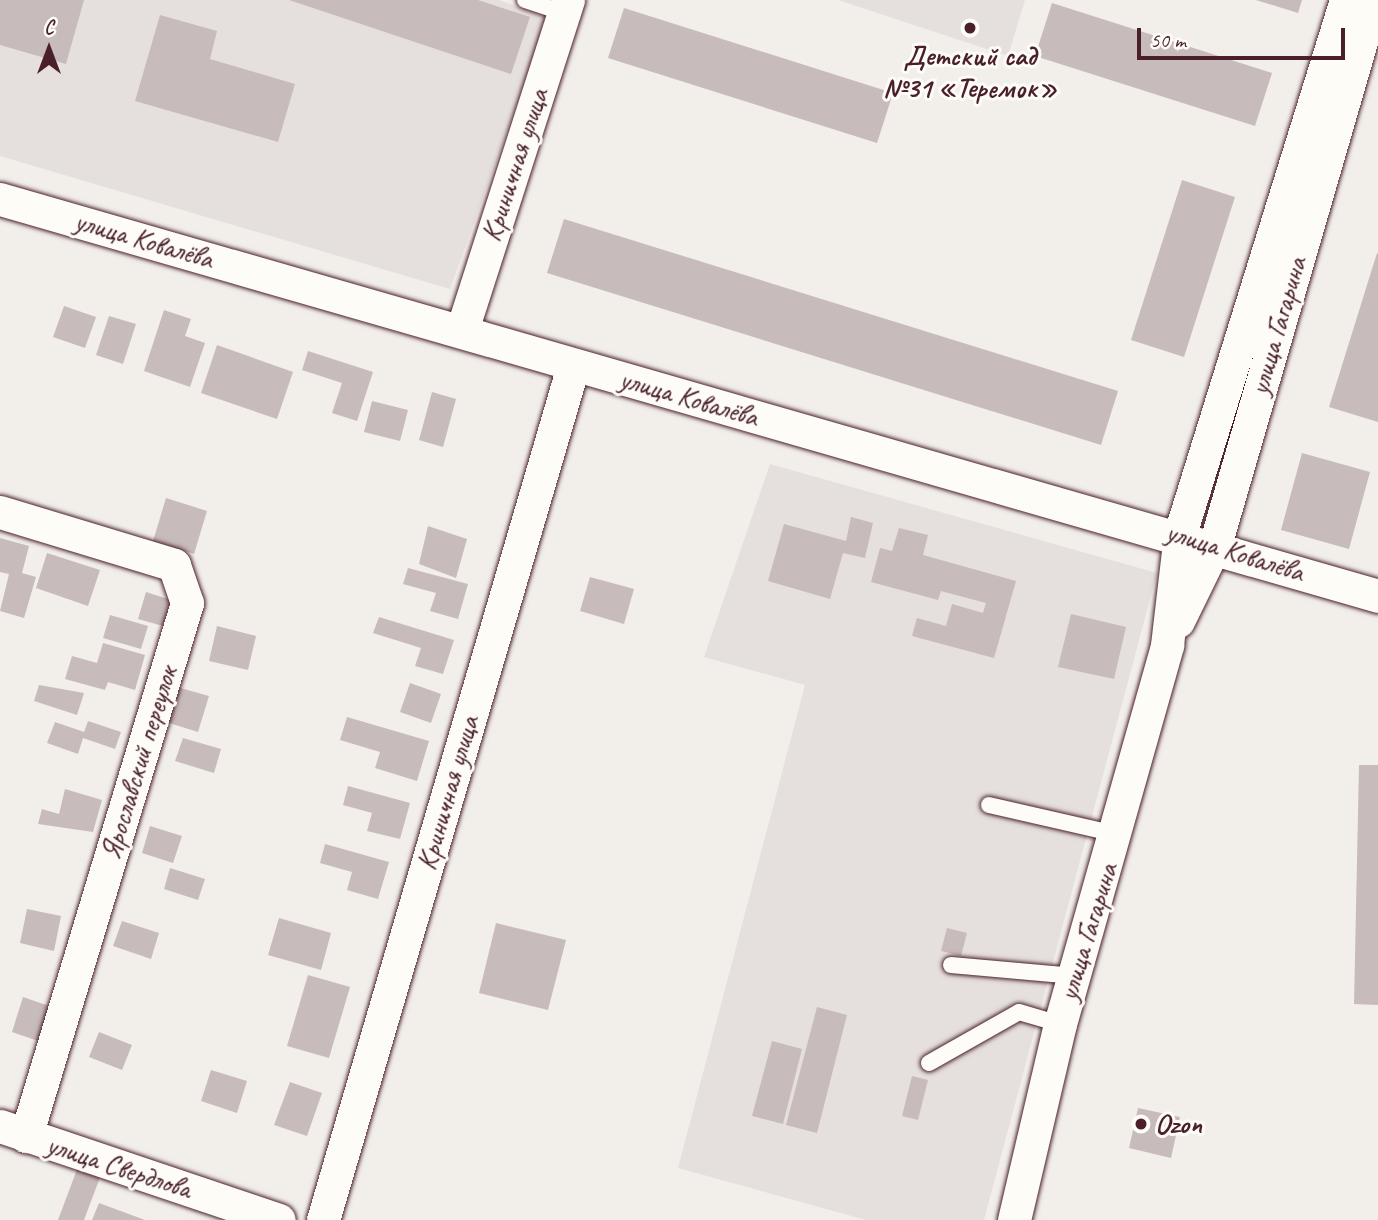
<!DOCTYPE html>
<html>
<head>
<meta charset="utf-8">
<style>
  body { margin:0 }
  #map { position:relative; width:1378px; height:1220px; overflow:hidden; background:#f2efeb; font-family:Caveat,sans-serif }
  div>[style] { position:absolute }
  .built>* { inset:0; background:#e5dfdd }
  .building>* { inset:0; background:#c8bbbb }
  .roads { filter:drop-shadow(0 0 2px #4a1f2b) drop-shadow(0 0 2px #4a1f2b) }
  .service>* { height:16px; margin:-8px; padding:0 8px; transform-origin:8px; border-radius:8px; background:#fdfcf7 }
  .minor>* { height:33px; margin:-16.5px; padding:0 16.5px; transform-origin:16.5px; border-radius:16.5px; background:#fdfcf7 }
  .dots>* { width:19px; height:19px; translate:-50% -50%; box-sizing:border-box; border:4px solid #fdfcf7; border-radius:50% }
  span { translate:-50% -50%; white-space:nowrap; text-align:center; line-height:1.15; -webkit-text-stroke:6px #fdfcf7; paint-order:stroke }
  .poi-label { font-size:28px; color:#4a1f2b; font-weight:700 }
  .left { translate:0 -50%; text-align:left }
  .street-label { font-size:28px; color:#4a1f2b }
  .north { position:absolute; left:14px; top:14px; width:70px; height:70px; -webkit-text-stroke:5px #fdfcf7; paint-order:stroke; rotate:0deg; font-size:19px; font-weight:700; line-height:28px; text-align:center; color:#4a1f2b }
  .north::after { content:''; display:block; margin:auto; width:24px; height:32px; background:#4a1f2b; clip-path:polygon(50% 0,100% 100%,50% 72%,0 100%) }
  .scale { position:absolute; left:1137px; top:28px; width:208px; height:32px; box-sizing:border-box; border:4px solid #4a1f2b; border-top:0; padding-left:9px; font-size:21px; line-height:24px; white-space:nowrap; color:#4a1f2b; -webkit-text-stroke:5px #fdfcf7; paint-order:stroke }
</style>
</head>
<body>
<div id="map">
  <div class="built">
    <div style="clip-path:polygon(0 0,499px 0,548px 18px,450px 289px,0 156px)"></div>
    <div style="clip-path:polygon(838px 0,1025px 0,1008px 56px)"></div>
    <div style="clip-path:polygon(770px 464px,1157px 573px,984px 1220px,866px 1220px,678px 1168px,805px 685px,704px 657px)"></div>
  </div>
  <div class="building">
    <div style="clip-path:polygon(0 0,84px 0,66px 64px,0 45px)"></div>
    <div style="clip-path:polygon(289px 0,478px 0,530px 17px,511px 74px)"></div>
    <div style="clip-path:polygon(1256px 0,1302px 0,1298px 13px)"></div>
    <div style="clip-path:polygon(1052px 3px,1272px 73px,1255px 126px,1035px 56px)"></div>
    <div style="clip-path:polygon(624px 8px,893px 93px,877px 143px,608px 58px)"></div>
    <div style="clip-path:polygon(160px 15px,217px 31px,210px 59px,295px 84px,278px 142px,135px 101px)"></div>
    <div style="clip-path:polygon(1182px 180px,1235px 197px,1184px 357px,1131px 340px)"></div>
    <div style="clip-path:polygon(564px 219px,1118px 391px,1101px 445px,547px 273px)"></div>
    <div style="clip-path:polygon(1377px 253px,1378px 254px,1378px 422px,1329px 407px)"></div>
    <div style="clip-path:polygon(64px 306px,96px 317px,85px 348px,53px 337px)"></div>
    <div style="clip-path:polygon(164px 310px,191px 319px,185px 336px,205px 343px,190px 387px,144px 371px)"></div>
    <div style="clip-path:polygon(109px 316px,136px 324px,123px 364px,96px 355px)"></div>
    <div style="clip-path:polygon(217px 345px,293px 372px,277px 419px,201px 393px)"></div>
    <div style="clip-path:polygon(308px 351px,373px 372px,357px 421px,332px 413px,342px 383px,302px 370px)"></div>
    <div style="clip-path:polygon(432px 392px,456px 399px,443px 447px,419px 440px)"></div>
    <div style="clip-path:polygon(372px 401px,408px 410px,400px 441px,364px 432px)"></div>
    <div style="clip-path:polygon(1302px 453px,1370px 472px,1349px 549px,1281px 530px)"></div>
    <div style="clip-path:polygon(166px 498px,207px 511px,194px 554px,153px 541px)"></div>
    <div style="clip-path:polygon(851px 517px,873px 523px,865px 558px,843px 553px,830px 599px,768px 581px,784px 524px,846px 541px)"></div>
    <div style="clip-path:polygon(428px 526px,467px 539px,456px 578px,419px 564px)"></div>
    <div style="clip-path:polygon(899px 528px,928px 535px,923px 555px,1016px 581px,994px 658px,912px 636px,917px 618px,946px 626px,952px 604px,983px 613px,986px 603px,941px 591px,938px 600px,871px 582px,880px 548px,892px 551px)"></div>
    <div style="clip-path:polygon(0 538px,29px 546px,22px 573px,36px 577px,24px 618px,0 611px,9px 574px,0 572px)"></div>
    <div style="clip-path:polygon(47px 553px,100px 570px,88px 606px,36px 588px)"></div>
    <div style="clip-path:polygon(408px 568px,468px 584px,458px 619px,430px 611px,436px 593px,403px 584px)"></div>
    <div style="clip-path:polygon(590px 577px,634px 589px,624px 624px,580px 611px)"></div>
    <div style="clip-path:polygon(146px 592px,171px 600px,163px 626px,138px 619px)"></div>
    <div style="clip-path:polygon(1071px 614px,1126px 627px,1114px 679px,1058px 667px)"></div>
    <div style="clip-path:polygon(110px 615px,148px 626px,141px 649px,103px 638px)"></div>
    <div style="clip-path:polygon(379px 617px,454px 640px,443px 674px,415px 666px,421px 648px,373px 633px)"></div>
    <div style="clip-path:polygon(217px 626px,256px 636px,248px 670px,209px 661px)"></div>
    <div style="clip-path:polygon(103px 643px,145px 655px,135px 690px,108px 682px,105px 690px,65px 679px,72px 656px,97px 663px)"></div>
    <div style="clip-path:polygon(410px 683px,441px 694px,431px 723px,400px 712px)"></div>
    <div style="clip-path:polygon(39px 685px,84px 693px,77px 715px,34px 701px)"></div>
    <div style="clip-path:polygon(177px 687px,209px 696px,198px 732px,166px 722px)"></div>
    <div style="clip-path:polygon(347px 717px,429px 741px,417px 781px,375px 768px,380px 752px,340px 740px)"></div>
    <div style="clip-path:polygon(88px 721px,121px 732px,115px 749px,83px 738px,78px 754px,47px 743px,55px 722px,84px 732px)"></div>
    <div style="clip-path:polygon(183px 738px,221px 749px,214px 773px,175px 761px)"></div>
    <div style="clip-path:polygon(1359px 765px,1378px 765px,1378px 1005px,1354px 1004px)"></div>
    <div style="clip-path:polygon(348px 786px,410px 803px,400px 839px,367px 831px,372px 813px,343px 805px)"></div>
    <div style="clip-path:polygon(65px 789px,102px 800px,93px 832px,38px 824px,42px 809px,59px 814px)"></div>
    <div style="clip-path:polygon(150px 826px,182px 836px,173px 863px,142px 853px)"></div>
    <div style="clip-path:polygon(325px 844px,389px 862px,378px 899px,347px 890px,352px 872px,320px 863px)"></div>
    <div style="clip-path:polygon(170px 868px,205px 879px,198px 900px,164px 889px)"></div>
    <div style="clip-path:polygon(27px 909px,61px 916px,54px 951px,20px 943px)"></div>
    <div style="clip-path:polygon(279px 918px,331px 933px,321px 970px,268px 955px)"></div>
    <div style="clip-path:polygon(122px 921px,159px 933px,151px 959px,113px 946px)"></div>
    <div style="clip-path:polygon(496px 923px,566px 940px,548px 1010px,479px 993px)"></div>
    <div style="clip-path:polygon(947px 928px,967px 933px,961px 956px,941px 951px)"></div>
    <div style="clip-path:polygon(308px 975px,350px 987px,329px 1058px,287px 1046px)"></div>
    <div style="clip-path:polygon(23px 997px,55px 1008px,44px 1043px,12px 1032px)"></div>
    <div style="clip-path:polygon(817px 1007px,847px 1015px,817px 1133px,786px 1125px)"></div>
    <div style="clip-path:polygon(99px 1032px,132px 1045px,122px 1070px,89px 1057px)"></div>
    <div style="clip-path:polygon(772px 1041px,802px 1049px,783px 1124px,752px 1116px)"></div>
    <div style="clip-path:polygon(211px 1070px,247px 1081px,237px 1113px,201px 1101px)"></div>
    <div style="clip-path:polygon(912px 1076px,928px 1080px,918px 1120px,902px 1116px)"></div>
    <div style="clip-path:polygon(290px 1082px,322px 1093px,307px 1136px,274px 1125px)"></div>
    <div style="clip-path:polygon(1138px 1108px,1180px 1117px,1171px 1158px,1129px 1148px)"></div>
    <div style="clip-path:polygon(79px 1164px,102px 1172px,84px 1220px,58px 1220px)"></div>
    <div style="clip-path:polygon(99px 1203px,145px 1220px,92px 1220px)"></div>
  </div>
  <div class="roads">
    <div class="service">
      <div style="left:525px;top:0;width:41px;rotate:18.4deg"></div>
      <div style="left:989px;top:805px;width:130px;rotate:12.9deg"></div>
      <div style="left:951px;top:965px;width:124px;rotate:5.1deg"></div>
      <div style="left:929px;top:1063px;width:103px;rotate:-29.5deg"></div>
      <div style="left:1019px;top:1012px;width:43px;rotate:16.3deg"></div>
    </div>
    <div class="minor">
      <div style="left:0;top:199px;width:1434px;rotate:16.07deg"></div>
      <div style="left:462px;top:330px;width:347px;rotate:-72.2deg"></div>
      <div style="left:0;top:512px;width:182px;rotate:16.9deg"></div>
      <div style="left:174px;top:565px;width:40px;rotate:71.1deg"></div>
      <div style="left:187px;top:603px;width:557px;rotate:106.81deg"></div>
      <div style="left:1178px;top:621px;width:85px;rotate:-64deg"></div>
      <div style="left:1215px;top:545px;width:567px;rotate:-73.83deg"></div>
      <div style="left:0;top:1126px;width:294px;rotate:18.6deg"></div>
      <div style="left:323px;top:1220px;width:890px;rotate:-73.68deg"></div>
      <div style="left:1014px;top:1220px;width:201px;rotate:-76.8deg"></div>
      <div style="left:1060px;top:1024px;width:394px;rotate:-74.2deg"></div>
      <div style="left:1167px;top:645px;width:112px;rotate:-83.3deg"></div>
      <div style="left:1180px;top:534px;width:559px;rotate:-72.73deg"></div>
    </div>
  </div>
  <div class="dots">
    <div style="left:970px;top:28px;background:#4a1f2b"></div>
    <div style="left:1141px;top:1124px;background:#4a1f2b"></div>
  </div>
  <div class="poi-label">
    <span style="left:970px;top:72px">Детский сад<br>№31 «Теремок»</span>
    <span class="left" style="left:1155px;top:1124px">Ozon</span>
  </div>
  <div class="street-label">
    <span style="left:515px;top:165px;rotate:-72deg">Криничная улица</span>
    <span style="left:144px;top:240px;rotate:16deg">улица Ковалёва</span>
    <span style="left:1278px;top:326px;rotate:-74deg">улица Гагарина</span>
    <span style="left:689px;top:398px;rotate:16deg">улица Ковалёва</span>
    <span style="left:1235px;top:552px;rotate:17deg">улица Ковалёва</span>
    <span style="left:139px;top:763px;rotate:-73deg">Ярославский переулок</span>
    <span style="left:448px;top:793px;rotate:-74deg">Криничная улица</span>
    <span style="left:1088px;top:932px;rotate:-73deg">улица Гагарина</span>
    <span style="left:119px;top:1167px;rotate:18deg">улица Свердлова</span>
  </div>
  <div class="north">С</div>
  <div class="scale">50 m</div>
</div>
</body>
</html>
